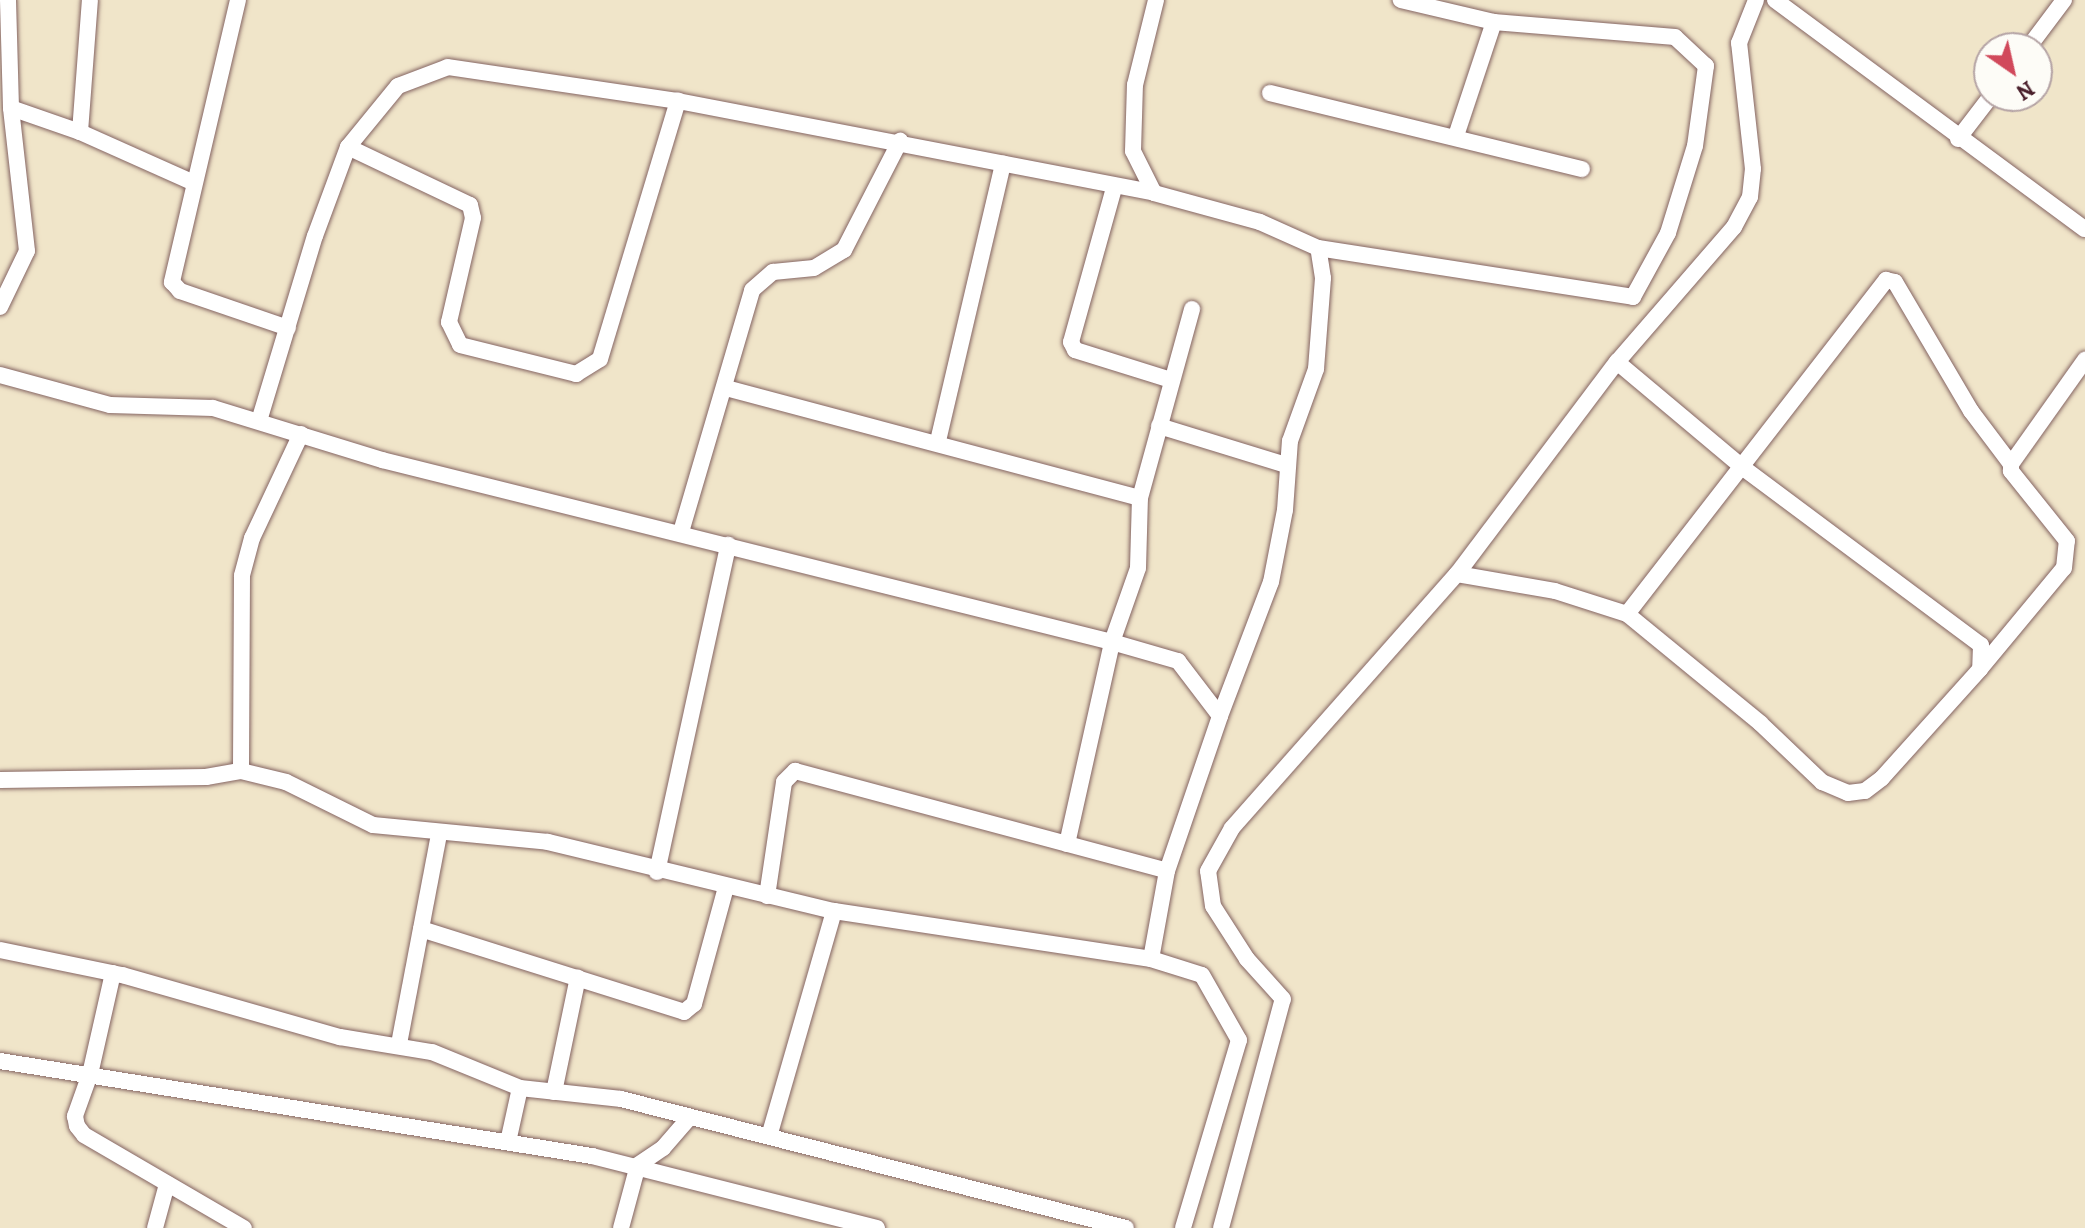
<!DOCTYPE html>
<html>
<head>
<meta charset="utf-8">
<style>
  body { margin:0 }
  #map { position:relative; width:2085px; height:1228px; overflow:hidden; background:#f0e5c9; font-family:Alegreya,serif }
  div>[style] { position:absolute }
  .roads { filter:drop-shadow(0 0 2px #846462) drop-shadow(0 0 2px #846462) }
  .minor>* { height:16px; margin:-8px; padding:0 8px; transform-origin:8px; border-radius:8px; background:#fff }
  span { translate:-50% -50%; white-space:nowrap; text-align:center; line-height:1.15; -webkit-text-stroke:8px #fdfcf7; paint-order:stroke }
  .north { position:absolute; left:1973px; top:32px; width:80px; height:80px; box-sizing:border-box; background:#fdfcf7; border:2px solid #b5a4a5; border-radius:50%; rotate:146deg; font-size:22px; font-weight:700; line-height:32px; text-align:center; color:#4a1f2b }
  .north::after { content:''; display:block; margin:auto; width:28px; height:36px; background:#d1495b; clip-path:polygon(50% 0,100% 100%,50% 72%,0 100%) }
</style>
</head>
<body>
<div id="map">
  <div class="roads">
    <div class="minor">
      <div style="left:238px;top:0;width:290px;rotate:103.2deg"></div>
      <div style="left:172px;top:282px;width:12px;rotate:48deg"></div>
      <div style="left:180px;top:291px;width:114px;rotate:18.9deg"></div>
      <div style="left:1775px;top:0;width:385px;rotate:36.5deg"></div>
      <div style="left:2028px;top:48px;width:60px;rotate:-53.1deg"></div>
      <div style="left:1270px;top:93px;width:321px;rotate:13.7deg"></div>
      <div style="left:11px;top:108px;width:73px;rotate:19.2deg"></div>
      <div style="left:80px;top:132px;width:132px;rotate:-85.7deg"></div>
      <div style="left:80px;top:132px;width:125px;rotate:24.1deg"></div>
      <div style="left:1456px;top:136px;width:120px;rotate:-71.6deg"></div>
      <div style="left:1958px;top:139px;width:54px;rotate:-52.5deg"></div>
      <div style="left:348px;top:147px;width:135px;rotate:25.4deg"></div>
      <div style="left:470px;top:205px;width:13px;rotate:77deg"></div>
      <div style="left:473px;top:218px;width:107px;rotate:103deg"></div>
      <div style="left:449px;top:322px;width:25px;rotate:64deg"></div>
      <div style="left:460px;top:345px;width:120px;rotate:14deg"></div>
      <div style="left:576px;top:374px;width:28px;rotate:-32deg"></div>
      <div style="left:600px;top:359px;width:270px;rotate:-73.2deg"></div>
      <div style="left:1114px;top:188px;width:160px;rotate:105.6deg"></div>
      <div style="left:1071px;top:342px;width:9px;rotate:63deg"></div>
      <div style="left:1075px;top:350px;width:101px;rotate:17.4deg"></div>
      <div style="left:1318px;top:248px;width:319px;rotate:8.8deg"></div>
      <div style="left:1633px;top:297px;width:73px;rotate:-61.3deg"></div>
      <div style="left:1668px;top:233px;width:91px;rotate:-72.8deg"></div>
      <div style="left:1695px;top:146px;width:81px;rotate:-82.2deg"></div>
      <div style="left:1706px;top:66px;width:42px;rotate:-136.9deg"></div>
      <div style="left:1675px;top:37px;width:182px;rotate:-175.3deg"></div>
      <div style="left:1494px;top:22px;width:96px;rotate:-166.7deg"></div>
      <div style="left:0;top:307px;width:62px;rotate:-64.3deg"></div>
      <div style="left:27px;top:251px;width:144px;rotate:-96.4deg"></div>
      <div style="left:11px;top:108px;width:108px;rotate:-91.6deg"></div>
      <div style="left:1617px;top:362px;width:163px;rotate:40deg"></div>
      <div style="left:1742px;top:467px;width:298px;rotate:36.7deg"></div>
      <div style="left:1981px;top:645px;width:24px;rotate:92deg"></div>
      <div style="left:1980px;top:669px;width:131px;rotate:-50.3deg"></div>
      <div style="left:2064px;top:568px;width:27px;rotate:-84deg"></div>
      <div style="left:2067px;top:541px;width:90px;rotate:-128.7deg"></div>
      <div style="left:2011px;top:471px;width:7px;rotate:-90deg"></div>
      <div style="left:2011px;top:464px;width:128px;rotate:-54.6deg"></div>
      <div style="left:0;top:375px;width:114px;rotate:15.3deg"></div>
      <div style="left:110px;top:405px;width:103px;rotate:1.7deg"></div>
      <div style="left:213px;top:408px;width:177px;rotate:17.1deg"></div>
      <div style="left:382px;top:460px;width:752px;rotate:14deg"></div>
      <div style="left:1112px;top:642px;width:69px;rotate:16.1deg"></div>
      <div style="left:1178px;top:661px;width:69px;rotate:52.6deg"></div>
      <div style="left:1220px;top:716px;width:143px;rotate:-69.2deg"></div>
      <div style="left:1271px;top:582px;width:73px;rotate:-79deg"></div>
      <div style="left:1285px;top:510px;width:69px;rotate:-85.9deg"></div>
      <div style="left:1290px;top:441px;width:77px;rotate:-70.1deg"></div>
      <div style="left:1316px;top:369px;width:91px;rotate:-85.6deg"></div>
      <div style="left:1323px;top:278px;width:30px;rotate:-99deg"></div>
      <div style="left:1318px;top:248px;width:64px;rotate:-155.9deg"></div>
      <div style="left:1260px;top:222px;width:110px;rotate:-164.7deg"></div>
      <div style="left:1154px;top:193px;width:47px;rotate:-116.6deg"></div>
      <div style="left:1133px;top:151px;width:66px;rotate:-88.3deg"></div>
      <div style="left:1135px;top:85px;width:88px;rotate:-76.1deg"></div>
      <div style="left:726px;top:388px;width:428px;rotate:14.9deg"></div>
      <div style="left:1140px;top:498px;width:196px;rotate:-74.6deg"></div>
      <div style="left:259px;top:421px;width:193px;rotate:-73.2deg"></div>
      <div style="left:315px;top:236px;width:95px;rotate:-69.7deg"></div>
      <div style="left:348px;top:147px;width:79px;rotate:-50.7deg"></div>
      <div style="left:398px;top:86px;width:53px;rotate:-20.8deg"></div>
      <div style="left:448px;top:67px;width:232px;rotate:8.4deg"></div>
      <div style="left:678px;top:101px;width:485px;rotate:10.9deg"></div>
      <div style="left:1159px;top:426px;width:133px;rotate:17.1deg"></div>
      <div style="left:301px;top:434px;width:115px;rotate:115.2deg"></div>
      <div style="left:252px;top:538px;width:39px;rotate:105deg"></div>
      <div style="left:242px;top:576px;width:195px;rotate:90.3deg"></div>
      <div style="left:241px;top:771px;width:46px;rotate:13.7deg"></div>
      <div style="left:286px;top:782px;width:97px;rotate:26.3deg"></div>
      <div style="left:373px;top:825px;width:176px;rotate:5.5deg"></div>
      <div style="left:548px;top:842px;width:294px;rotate:13.6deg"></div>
      <div style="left:834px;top:911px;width:321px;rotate:8.6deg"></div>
      <div style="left:1151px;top:959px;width:53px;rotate:17.4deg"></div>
      <div style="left:1202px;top:975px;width:75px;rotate:60.4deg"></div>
      <div style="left:1239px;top:1040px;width:196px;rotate:106.6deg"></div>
      <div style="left:938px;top:441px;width:285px;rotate:-76.8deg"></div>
      <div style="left:681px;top:532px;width:252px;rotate:-73.6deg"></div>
      <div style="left:752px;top:290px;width:28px;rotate:-41deg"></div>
      <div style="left:773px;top:272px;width:41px;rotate:-5.6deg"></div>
      <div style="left:814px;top:268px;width:35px;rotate:-31deg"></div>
      <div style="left:844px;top:250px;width:123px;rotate:-62.8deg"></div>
      <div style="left:1457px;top:574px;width:99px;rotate:9.8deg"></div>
      <div style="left:1555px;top:591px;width:76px;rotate:17.7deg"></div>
      <div style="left:1627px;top:614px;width:172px;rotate:39.3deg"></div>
      <div style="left:1760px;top:723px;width:86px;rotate:43.6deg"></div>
      <div style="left:1822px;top:782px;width:28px;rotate:23deg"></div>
      <div style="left:1848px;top:793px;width:17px;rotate:-7deg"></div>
      <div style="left:1865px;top:791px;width:21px;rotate:-37deg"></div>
      <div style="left:1882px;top:778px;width:147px;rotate:-48deg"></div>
      <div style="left:1627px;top:614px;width:423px;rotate:-52.2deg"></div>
      <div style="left:1886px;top:280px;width:9px;rotate:13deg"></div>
      <div style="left:1895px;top:282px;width:150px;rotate:59.5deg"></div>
      <div style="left:1971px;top:411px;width:66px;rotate:53deg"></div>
      <div style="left:0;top:780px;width:206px;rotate:-0.8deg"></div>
      <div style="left:206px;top:777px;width:36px;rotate:-10deg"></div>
      <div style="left:1067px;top:844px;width:207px;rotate:-77.4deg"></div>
      <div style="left:1112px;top:642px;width:78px;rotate:-70.6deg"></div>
      <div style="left:1138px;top:568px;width:70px;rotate:-88.4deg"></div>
      <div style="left:657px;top:872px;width:335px;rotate:-77.7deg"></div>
      <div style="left:767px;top:896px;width:115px;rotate:-81.5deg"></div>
      <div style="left:784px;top:782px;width:16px;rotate:-45deg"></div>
      <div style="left:795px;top:771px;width:385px;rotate:15deg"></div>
      <div style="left:421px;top:929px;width:276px;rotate:17.5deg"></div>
      <div style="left:684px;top:1012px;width:13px;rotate:-39deg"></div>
      <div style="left:694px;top:1004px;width:121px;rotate:-74.7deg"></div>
      <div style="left:0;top:950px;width:125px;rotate:11.6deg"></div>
      <div style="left:122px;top:975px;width:227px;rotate:15.9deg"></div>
      <div style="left:340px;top:1037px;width:93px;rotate:9.3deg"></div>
      <div style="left:432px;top:1052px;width:95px;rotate:22.2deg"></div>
      <div style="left:520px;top:1088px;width:102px;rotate:6.2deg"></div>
      <div style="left:621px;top:1099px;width:521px;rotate:14.33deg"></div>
      <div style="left:1151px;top:959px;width:89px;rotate:-79.7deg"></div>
      <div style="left:1167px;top:871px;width:164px;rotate:-71.1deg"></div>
      <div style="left:113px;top:973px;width:104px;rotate:102.8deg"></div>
      <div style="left:90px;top:1074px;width:45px;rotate:109.7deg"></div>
      <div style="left:75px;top:1116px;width:10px;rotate:79deg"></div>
      <div style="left:77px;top:1126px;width:11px;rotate:52deg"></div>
      <div style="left:84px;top:1135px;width:185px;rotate:30.2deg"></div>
      <div style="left:399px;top:1044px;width:214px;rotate:-79.2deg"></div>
      <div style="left:0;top:1061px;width:600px;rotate:9.12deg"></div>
      <div style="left:592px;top:1156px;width:294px;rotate:14.2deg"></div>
      <div style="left:554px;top:1092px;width:117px;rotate:-78.2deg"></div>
      <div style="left:770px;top:1133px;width:231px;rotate:-73.9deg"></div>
      <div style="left:508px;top:1142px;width:55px;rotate:-77.5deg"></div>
      <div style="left:155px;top:1228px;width:46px;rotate:-74.7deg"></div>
      <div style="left:621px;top:1228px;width:65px;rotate:-74.9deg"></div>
      <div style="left:638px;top:1165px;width:30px;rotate:-34deg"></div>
      <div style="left:663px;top:1148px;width:38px;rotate:-49deg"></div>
      <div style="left:1221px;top:1228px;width:237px;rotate:-74.9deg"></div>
      <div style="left:1283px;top:999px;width:54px;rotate:-132deg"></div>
      <div style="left:1247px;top:959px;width:63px;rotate:-122.7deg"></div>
      <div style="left:1213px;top:906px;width:35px;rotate:-98deg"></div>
      <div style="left:1208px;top:871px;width:49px;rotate:-60.8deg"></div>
      <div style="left:1232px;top:828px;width:339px;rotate:-48.5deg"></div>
      <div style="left:1457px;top:574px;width:266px;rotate:-53deg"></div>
      <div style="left:1617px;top:362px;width:179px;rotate:-49.1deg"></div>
      <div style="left:1734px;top:227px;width:34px;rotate:-62deg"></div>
      <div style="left:1750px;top:197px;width:28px;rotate:-84deg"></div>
      <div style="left:1753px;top:169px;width:127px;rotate:-96.3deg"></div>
      <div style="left:1739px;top:43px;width:46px;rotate:-68.4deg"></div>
    </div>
  </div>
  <div class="north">N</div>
</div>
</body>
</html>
